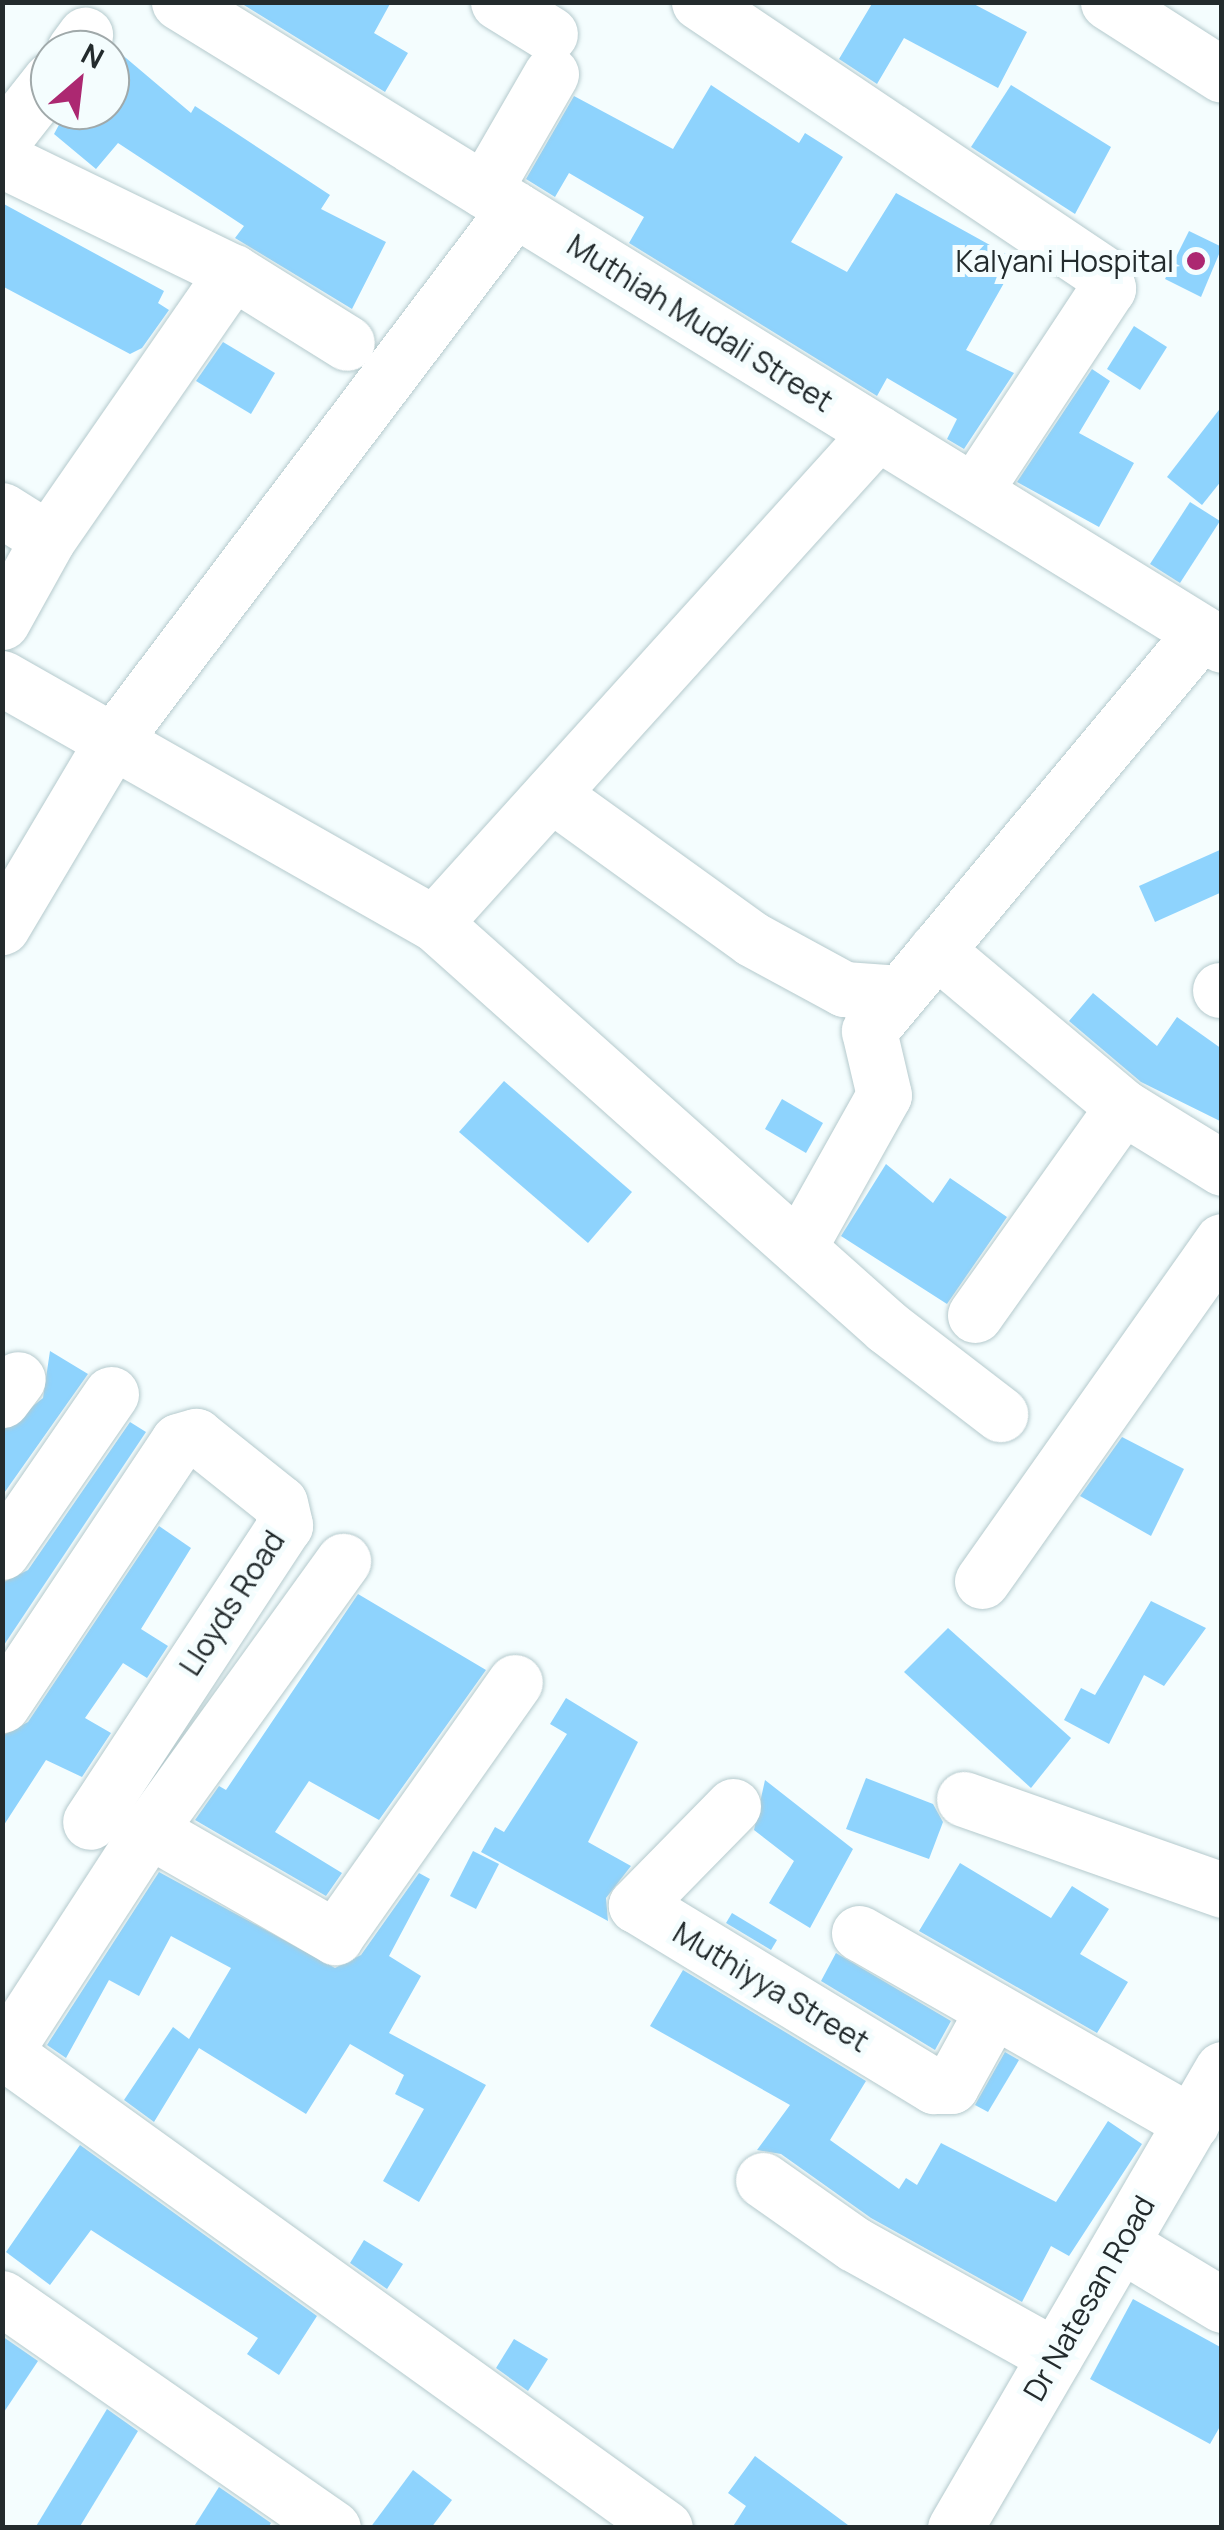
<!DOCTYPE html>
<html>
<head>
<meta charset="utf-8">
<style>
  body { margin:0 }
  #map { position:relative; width:1224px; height:2530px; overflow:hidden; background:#f4fdfe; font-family:Manrope,sans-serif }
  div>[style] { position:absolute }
  .building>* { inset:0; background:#8ed3fd }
  .roads { filter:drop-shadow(0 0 2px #b5cacd) drop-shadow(0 0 2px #b5cacd) }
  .minor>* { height:55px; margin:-27.5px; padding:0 27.5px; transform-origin:27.5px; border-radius:27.5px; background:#fff }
  .major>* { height:55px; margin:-27.5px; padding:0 27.5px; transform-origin:27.5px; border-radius:27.5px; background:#fff }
  .dots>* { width:28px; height:28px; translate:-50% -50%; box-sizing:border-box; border:5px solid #f4fdfe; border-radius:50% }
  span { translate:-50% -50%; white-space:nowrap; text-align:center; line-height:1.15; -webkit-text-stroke:10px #f4fdfe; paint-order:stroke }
  .poi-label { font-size:30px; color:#232b2d }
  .right { translate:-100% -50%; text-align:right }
  .street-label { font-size:30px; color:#232b2d }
  .frame { position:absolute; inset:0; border:5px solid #232b2d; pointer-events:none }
  .north { position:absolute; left:30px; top:30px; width:100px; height:100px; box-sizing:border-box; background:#f4fdfe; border:2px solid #a0a9aa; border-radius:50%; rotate:28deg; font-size:28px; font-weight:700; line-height:40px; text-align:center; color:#232b2d }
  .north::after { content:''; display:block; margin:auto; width:35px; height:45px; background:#ac2871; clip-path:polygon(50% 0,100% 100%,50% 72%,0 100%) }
</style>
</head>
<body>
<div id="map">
  <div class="building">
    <div style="clip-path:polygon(239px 2px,391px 2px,374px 33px,408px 53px,385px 92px)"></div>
    <div style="clip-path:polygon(873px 2px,970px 2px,1027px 32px,998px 88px,904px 38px,877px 84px,839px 59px)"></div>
    <div style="clip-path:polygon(113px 47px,191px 113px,195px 106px,330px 195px,321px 209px,386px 242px,352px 309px,235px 238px,244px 226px,118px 143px,96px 169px,54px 134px,67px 110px,110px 110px)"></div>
    <div style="clip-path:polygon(711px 85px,799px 143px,805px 133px,843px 157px,791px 242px,847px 272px,896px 193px,1017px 260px,966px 350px,1014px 373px,964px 449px,947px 439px,957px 419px,887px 378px,877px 396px,629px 243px,644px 217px,569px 173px,555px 197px,526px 179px,574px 96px,673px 149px)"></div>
    <div style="clip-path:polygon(1011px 85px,1111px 147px,1075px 214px,971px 147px)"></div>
    <div style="clip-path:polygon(2px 203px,164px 291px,158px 303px,169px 310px,142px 348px,130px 354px,2px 286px)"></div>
    <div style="clip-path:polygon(1189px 231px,1222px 247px,1201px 297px,1165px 279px)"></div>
    <div style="clip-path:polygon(1134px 326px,1167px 347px,1140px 390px,1107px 369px)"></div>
    <div style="clip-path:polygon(223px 342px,275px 373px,251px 414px,196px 381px)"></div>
    <div style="clip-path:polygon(1092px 369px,1110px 381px,1079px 433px,1134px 463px,1099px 527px,1017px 482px)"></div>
    <div style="clip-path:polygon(1222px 406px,1222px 480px,1202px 505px,1167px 477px)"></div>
    <div style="clip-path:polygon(1190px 502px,1220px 521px,1180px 583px,1150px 564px)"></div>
    <div style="clip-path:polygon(1222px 849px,1222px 892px,1155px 922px,1139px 886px)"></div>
    <div style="clip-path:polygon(1093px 993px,1157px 1046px,1177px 1017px,1222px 1049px,1222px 1122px,1141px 1082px,1069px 1021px)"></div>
    <div style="clip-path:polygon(504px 1081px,632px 1192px,588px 1243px,459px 1132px)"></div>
    <div style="clip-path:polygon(782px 1099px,823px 1123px,806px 1153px,765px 1129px)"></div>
    <div style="clip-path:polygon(886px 1164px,933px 1203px,950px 1178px,1007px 1217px,947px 1304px,841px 1236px)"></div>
    <div style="clip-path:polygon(50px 1351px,88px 1374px,2px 1496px,2px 1431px,43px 1398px)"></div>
    <div style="clip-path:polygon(130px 1422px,146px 1432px,2px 1648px,2px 1583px,28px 1570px)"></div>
    <div style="clip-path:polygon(1122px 1437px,1184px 1469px,1151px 1536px,1080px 1496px)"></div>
    <div style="clip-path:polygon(159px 1526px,191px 1548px,141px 1629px,168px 1646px,147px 1678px,123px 1663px,85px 1718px,111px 1733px,82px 1777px,46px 1760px,2px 1828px,2px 1736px,28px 1722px)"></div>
    <div style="clip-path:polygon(358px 1594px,486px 1670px,379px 1820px,309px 1781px,275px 1832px,342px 1873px,326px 1896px,195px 1820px,219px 1786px,226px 1790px)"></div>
    <div style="clip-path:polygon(1151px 1601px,1206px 1628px,1164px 1686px,1144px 1675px,1109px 1744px,1064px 1720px,1081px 1688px,1095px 1695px)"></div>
    <div style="clip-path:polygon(948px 1628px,1071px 1738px,1031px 1788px,904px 1672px)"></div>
    <div style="clip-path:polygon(566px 1698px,638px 1742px,588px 1842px,631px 1866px,606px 1898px,608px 1921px,481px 1852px,495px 1827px,504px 1832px,567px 1734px,550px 1724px)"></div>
    <div style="clip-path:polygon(866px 1778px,933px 1804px,943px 1822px,929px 1859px,846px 1829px)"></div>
    <div style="clip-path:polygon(765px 1780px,853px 1849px,810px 1928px,769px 1903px,794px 1861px,754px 1830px)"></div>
    <div style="clip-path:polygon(473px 1851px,499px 1864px,476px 1909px,450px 1896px)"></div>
    <div style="clip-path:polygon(960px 1863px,1051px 1918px,1072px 1886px,1109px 1909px,1080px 1954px,1128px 1982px,1097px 2033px,919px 1931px)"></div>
    <div style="clip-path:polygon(159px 1872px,335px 1968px,361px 1955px,419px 1873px,430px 1879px,389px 1956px,421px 1976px,389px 2033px,486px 2085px,419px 2202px,383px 2181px,424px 2109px,395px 2094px,404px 2075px,350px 2044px,306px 2114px,199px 2048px,154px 2122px,124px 2100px,173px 2027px,189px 2039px,231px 1968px,171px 1936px,139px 1996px,109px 1980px,66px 2058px,47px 2045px)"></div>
    <div style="clip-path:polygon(732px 1913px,777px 1940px,771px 1950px,726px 1923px)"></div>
    <div style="clip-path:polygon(836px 1953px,951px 2021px,935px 2050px,821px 1981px)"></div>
    <div style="clip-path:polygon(683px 1970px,866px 2081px,830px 2140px,899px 2189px,906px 2178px,917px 2185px,941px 2143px,1056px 2202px,1108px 2121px,1142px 2144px,1069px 2256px,1051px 2246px,1022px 2302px,871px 2218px,781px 2154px,757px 2150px,790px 2105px,650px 2026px)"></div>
    <div style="clip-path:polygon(1005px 2052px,1019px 2060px,988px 2112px,975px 2105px)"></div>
    <div style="clip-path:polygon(80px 2145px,317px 2316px,279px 2375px,247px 2354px,258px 2338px,91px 2230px,50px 2285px,6px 2252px)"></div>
    <div style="clip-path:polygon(364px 2240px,403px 2264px,387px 2289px,350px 2263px)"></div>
    <div style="clip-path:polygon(1133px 2299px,1222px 2348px,1222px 2423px,1210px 2444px,1090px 2379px)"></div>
    <div style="clip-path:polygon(2px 2336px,38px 2361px,2px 2415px)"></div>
    <div style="clip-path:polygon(514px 2339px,548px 2359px,528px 2391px,496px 2368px)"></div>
    <div style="clip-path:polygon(107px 2409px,138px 2431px,79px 2528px,35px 2528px)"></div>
    <div style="clip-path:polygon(755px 2456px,852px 2528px,732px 2528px,746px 2506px,728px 2493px)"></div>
    <div style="clip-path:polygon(413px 2470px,452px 2500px,431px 2528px,370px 2528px)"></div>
    <div style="clip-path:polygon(219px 2487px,271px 2523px,268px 2528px,193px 2528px)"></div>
  </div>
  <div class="roads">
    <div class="minor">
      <div style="left:179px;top:2px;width:1225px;rotate:31.65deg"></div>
      <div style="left:498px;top:2px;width:61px;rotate:31.6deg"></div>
      <div style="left:699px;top:2px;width:488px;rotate:33.9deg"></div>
      <div style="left:1104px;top:274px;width:15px;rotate:74deg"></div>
      <div style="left:1108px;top:288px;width:243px;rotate:123.4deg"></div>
      <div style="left:1108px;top:2px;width:135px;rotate:32.6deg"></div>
      <div style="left:74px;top:50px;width:19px;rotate:-54deg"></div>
      <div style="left:2px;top:141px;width:78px;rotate:-51.8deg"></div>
      <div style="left:2px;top:160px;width:257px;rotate:25.9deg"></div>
      <div style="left:233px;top:272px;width:134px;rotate:31.9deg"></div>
      <div style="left:484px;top:190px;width:134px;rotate:-60deg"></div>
      <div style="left:2px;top:510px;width:54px;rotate:32.2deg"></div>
      <div style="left:2px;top:622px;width:95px;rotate:-61deg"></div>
      <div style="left:48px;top:539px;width:325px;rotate:-55.3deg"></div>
      <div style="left:2px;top:678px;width:497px;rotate:29.6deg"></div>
      <div style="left:434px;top:923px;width:607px;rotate:41.73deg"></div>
      <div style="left:887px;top:1327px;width:143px;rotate:37.6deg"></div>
      <div style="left:551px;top:794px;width:248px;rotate:35.8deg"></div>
      <div style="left:752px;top:939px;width:105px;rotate:28.5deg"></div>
      <div style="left:844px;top:989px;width:56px;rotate:4.1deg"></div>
      <div style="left:434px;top:923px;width:661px;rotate:-47.88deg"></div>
      <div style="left:2px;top:927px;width:215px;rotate:-59.3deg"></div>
      <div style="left:112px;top:742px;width:668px;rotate:-52.91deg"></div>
      <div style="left:936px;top:950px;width:244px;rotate:40deg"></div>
      <div style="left:1220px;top:990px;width:2px"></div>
      <div style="left:799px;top:1247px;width:174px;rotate:-60.8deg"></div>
      <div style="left:884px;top:1095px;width:66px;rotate:-103.2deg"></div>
      <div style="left:869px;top:1031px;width:518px;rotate:-50.17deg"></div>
      <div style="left:975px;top:1315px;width:255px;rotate:-54.6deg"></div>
      <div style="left:1123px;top:1107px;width:116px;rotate:31.6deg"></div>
      <div style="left:2px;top:1400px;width:26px;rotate:-53deg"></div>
      <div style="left:2px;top:1552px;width:192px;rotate:-55.4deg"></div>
      <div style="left:982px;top:1581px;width:416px;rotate:-54.8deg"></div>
      <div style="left:2px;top:1705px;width:317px;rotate:-56.3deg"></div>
      <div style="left:178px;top:1441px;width:19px;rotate:-16deg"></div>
      <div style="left:196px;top:1436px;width:107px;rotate:38.6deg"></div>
      <div style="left:280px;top:1503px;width:23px;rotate:77deg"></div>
      <div style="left:285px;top:1525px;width:355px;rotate:123.3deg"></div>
      <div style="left:964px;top:1799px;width:274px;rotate:19.4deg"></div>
      <div style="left:733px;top:1806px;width:139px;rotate:134.4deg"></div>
      <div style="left:636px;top:1905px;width:349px;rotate:31.3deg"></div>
      <div style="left:934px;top:2086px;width:17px"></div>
      <div style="left:951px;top:2086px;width:87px;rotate:-61.1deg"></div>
      <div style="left:149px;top:1830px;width:215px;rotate:29.9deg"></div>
      <div style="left:335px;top:1937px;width:312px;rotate:-54.8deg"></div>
      <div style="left:859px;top:1933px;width:383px;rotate:29.7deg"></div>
      <div style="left:5px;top:2053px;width:813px;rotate:35.74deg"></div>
      <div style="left:2px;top:2056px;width:270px;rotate:-57deg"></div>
      <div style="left:149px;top:1830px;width:332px;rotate:-54.2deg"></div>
      <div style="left:763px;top:2180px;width:111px;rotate:35.1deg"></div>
      <div style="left:854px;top:2244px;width:230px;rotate:29.1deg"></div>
      <div style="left:1121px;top:2244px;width:118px;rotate:31.1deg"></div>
      <div style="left:2px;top:2298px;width:403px;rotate:34.8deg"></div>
    </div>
    <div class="major">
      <div style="left:955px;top:2528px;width:531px;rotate:-59.81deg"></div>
    </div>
  </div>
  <div class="dots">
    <div style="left:1196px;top:261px;background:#ac2871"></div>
  </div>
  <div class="poi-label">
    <span class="right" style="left:1174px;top:261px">Kalyani Hospital</span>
  </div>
  <div class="street-label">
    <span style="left:700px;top:323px;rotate:32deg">Muthiah Mudali Street</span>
    <span style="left:232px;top:1603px;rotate:-57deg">Lloyds Road</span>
    <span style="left:771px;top:1987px;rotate:31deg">Muthiyya Street</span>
    <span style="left:1089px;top:2298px;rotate:-60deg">Dr Natesan Road</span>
  </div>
  <div class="frame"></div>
  <div class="north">N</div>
</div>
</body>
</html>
